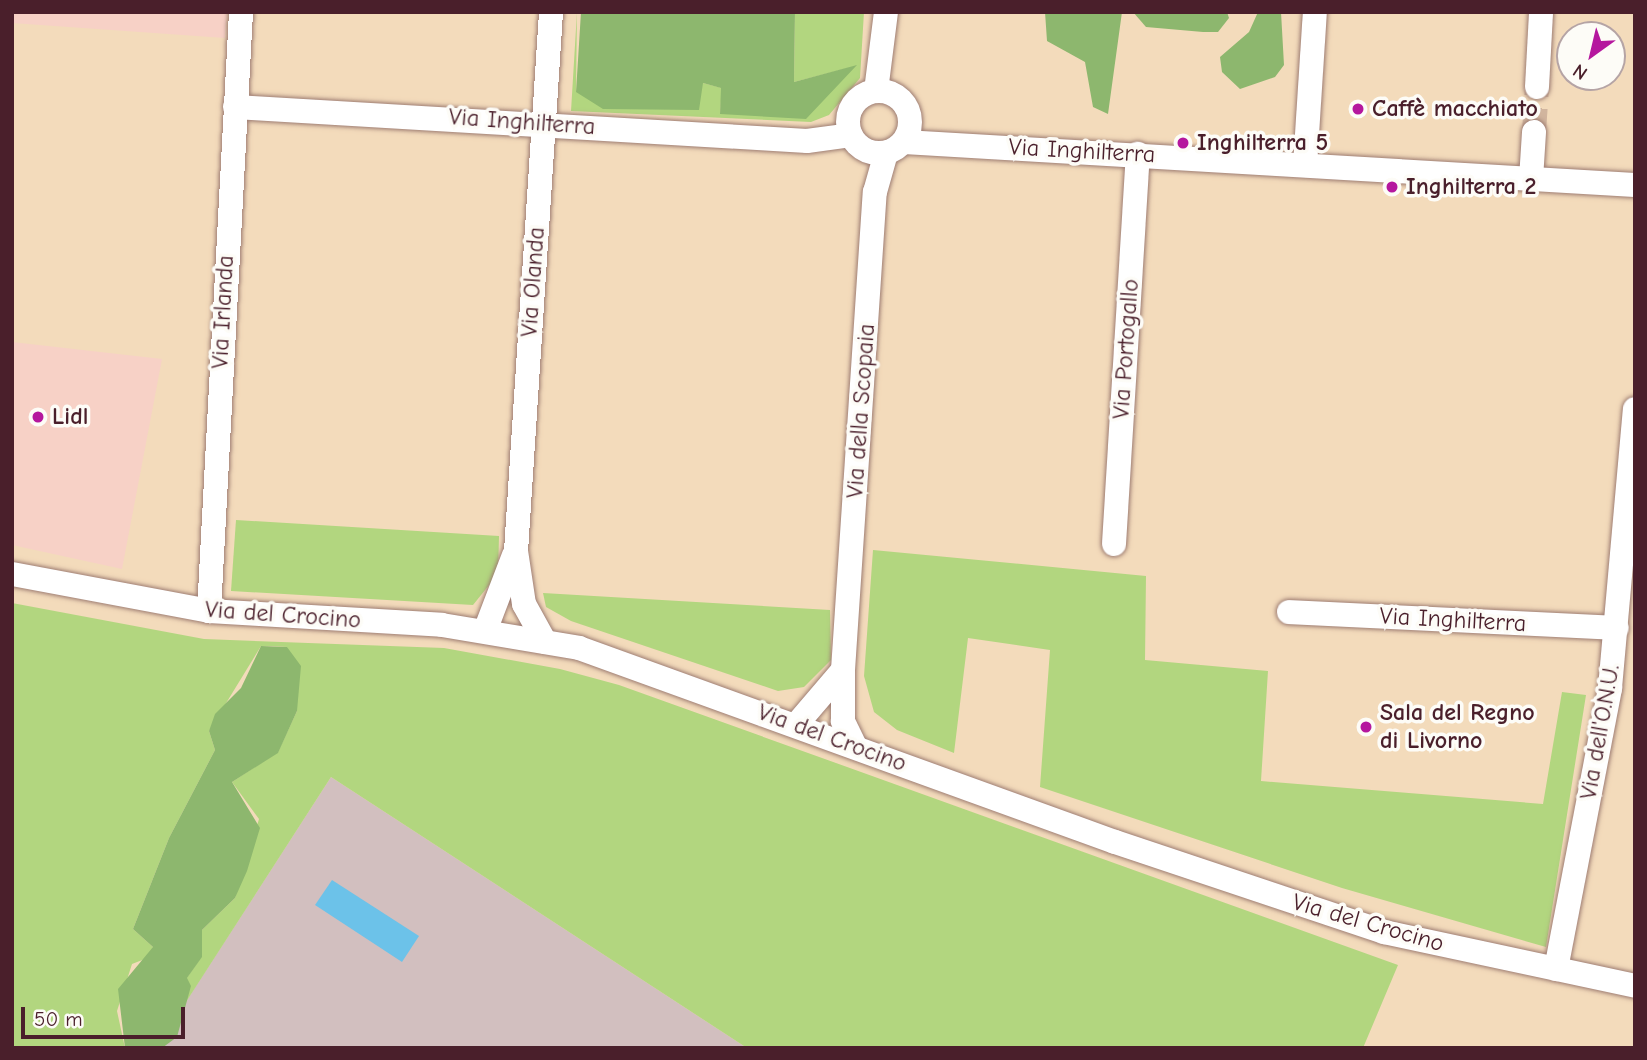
<!DOCTYPE html>
<html>
<head>
<meta charset="utf-8">
<style>
  body { margin:0 }
  #map { position:relative; width:1647px; height:1060px; overflow:hidden; background:#f3dbbb; font-family:"Comic Neue",sans-serif }
  div>[style] { position:absolute }
  .built>* { inset:0; background:#f7d1c6 }
  .industrial>* { inset:0; background:#d2bfbf }
  .green>* { inset:0; background:#b2d67f }
  .forest>* { inset:0; background:#8db76e }
  .water>* { inset:0; background:#6cc2e9 }
  .street-tunnel>* { height:24px; margin-top:-12px; transform-origin:0; background:repeating-linear-gradient(90deg,#d1b59e 0 24px,transparent 0 36px) }
  .roads { filter:drop-shadow(0 0 2px #9e7d73) drop-shadow(0 0 2px #9e7d73) }
  .street>* { height:24px; margin:-12px; padding:0 12px; transform-origin:12px; border-radius:12px; background:#fff }
  .street>.ring { margin:-12px; padding:0; box-sizing:content-box; background:none; border:24px solid #fff; border-radius:50% }
  .dots>* { width:19px; height:19px; translate:-50% -50%; box-sizing:border-box; border:4px solid #fdfcf7; border-radius:50% }
  span { translate:-50% -50%; white-space:nowrap; text-align:center; line-height:1.15; -webkit-text-stroke:7px #fdfcf7; paint-order:stroke }
  .poi-label { font-size:24px; color:#4a1f2b; font-weight:700 }
  .left { translate:0 -50%; text-align:left }
  .street-label { font-size:24px; color:#4a1f2b }
  .frame { position:absolute; inset:0; border:14px solid #4a1f2b; pointer-events:none }
  .north { position:absolute; left:1556px; top:21px; width:70px; height:70px; box-sizing:border-box; background:#fdfcf7; border:2px solid #b5a4a5; border-radius:50%; rotate:214deg; font-size:19px; font-weight:700; line-height:28px; text-align:center; color:#4a1f2b }
  .north::after { content:''; display:block; margin:auto; width:24px; height:32px; background:#b5179e; clip-path:polygon(50% 0,100% 100%,50% 72%,0 100%) }
  .scale { position:absolute; left:21px; top:1007px; width:164px; height:32px; box-sizing:border-box; border:4px solid #4a1f2b; border-top:0; padding-left:9px; font-size:21px; line-height:24px; white-space:nowrap; color:#4a1f2b; -webkit-text-stroke:5px #fdfcf7; paint-order:stroke }
</style>
</head>
<body>
<div id="map">
  <div class="built">
    <div style="clip-path:polygon(12px 12px,227px 12px,225px 38px,12px 23px)"></div>
    <div style="clip-path:polygon(12px 342px,162px 359px,122px 569px,12px 545px)"></div>
  </div>
  <div class="industrial">
    <div style="clip-path:polygon(331px 777px,747px 1048px,125px 1048px,187px 1000px)"></div>
  </div>
  <div class="green">
    <div style="clip-path:polygon(577px 12px,576px 92px,703px 83px,722px 88px,720px 114px,856px 66px,794px 82px,795px 12px,864px 12px,860px 78px,829px 115px,811px 122px,571px 111px)"></div>
    <div style="clip-path:polygon(236px 520px,499px 536px,498px 574px,473px 605px,231px 591px)"></div>
    <div style="clip-path:polygon(873px 550px,1146px 576px,1145px 660px,1268px 671px,1261px 781px,1543px 804px,1562px 692px,1586px 695px,1546px 947px,1342px 888px,1040px 787px,1050px 650px,968px 638px,954px 753px,897px 730px,874px 712px,864px 676px)"></div>
    <div style="clip-path:polygon(543px 593px,830px 610px,831px 660px,804px 687px,778px 691px,571px 621px,546px 607px)"></div>
    <div style="clip-path:polygon(12px 603px,204px 639px,444px 648px,560px 669px,619px 685px,1398px 965px,1363px 1048px,747px 1048px,331px 777px,186px 1002px,186px 979px,202px 956px,202px 930px,235px 898px,259px 819px,232px 782px,278px 752px,297px 711px,287px 647px,272px 646px,261px 646px,209px 731px,215px 750px,169px 838px,133px 929px,153px 947px,150px 957px,132px 964px,117px 1011px,125px 1048px,12px 1048px)"></div>
  </div>
  <div class="forest">
    <div style="clip-path:polygon(581px 12px,795px 12px,794px 82px,857px 65px,806px 119px,720px 114px,721px 88px,703px 83px,699px 110px,603px 109px,576px 92px)"></div>
    <div style="clip-path:polygon(1045px 12px,1122px 12px,1108px 114px,1093px 107px,1085px 62px,1047px 41px)"></div>
    <div style="clip-path:polygon(1133px 12px,1227px 12px,1229px 18px,1218px 32px,1203px 32px,1146px 27px)"></div>
    <div style="clip-path:polygon(1258px 12px,1281px 12px,1284px 65px,1275px 77px,1240px 89px,1222px 72px,1220px 57px,1249px 32px)"></div>
    <div style="clip-path:polygon(261px 646px,287px 647px,301px 666px,297px 711px,278px 753px,232px 782px,260px 828px,247px 871px,235px 898px,202px 930px,202px 957px,187px 978px,191px 986px,177px 1037px,162px 1048px,125px 1048px,118px 989px,153px 947px,133px 929px,169px 838px,215px 750px,209px 731px,215px 714px,241px 688px)"></div>
  </div>
  <div class="water">
    <div style="clip-path:polygon(332px 880px,419px 936px,402px 962px,315px 905px)"></div>
  </div>
  <div class="street-tunnel">
    <div style="left:1534px;top:132px;width:45px;rotate:-86.2deg"></div>
  </div>
  <div class="roads">
    <div class="street">
      <div style="left:1537px;top:87px;width:75px;rotate:-86.9deg"></div>
      <div class="ring" style="left:848px;top:91px;width:38px;height:38px"></div>
      <div style="left:876px;top:91px;width:80px;rotate:-82.8deg"></div>
      <div style="left:235px;top:107px;width:573px;rotate:3.4deg"></div>
      <div style="left:807px;top:141px;width:44px;rotate:-7.8deg"></div>
      <div style="left:904px;top:142px;width:732px;rotate:3.37deg"></div>
      <div style="left:1305px;top:165px;width:153px;rotate:-86.3deg"></div>
      <div style="left:1531px;top:179px;width:47px;rotate:-86.3deg"></div>
      <div style="left:1114px;top:544px;width:391px;rotate:-86.5deg"></div>
      <div style="left:12px;top:574px;width:200px;rotate:10.6deg"></div>
      <div style="left:209px;top:611px;width:233px;rotate:3.4deg"></div>
      <div style="left:442px;top:625px;width:139px;rotate:9.5deg"></div>
      <div style="left:579px;top:648px;width:570px;rotate:19.9deg"></div>
      <div style="left:1115px;top:842px;width:284px;rotate:18.5deg"></div>
      <div style="left:1384px;top:932px;width:257px;rotate:12.1deg"></div>
      <div style="left:209px;top:611px;width:600px;rotate:-86.94deg"></div>
      <div style="left:1289px;top:612px;width:328px;rotate:2.8deg"></div>
      <div style="left:485px;top:631px;width:81px;rotate:-69.1deg"></div>
      <div style="left:545px;top:642px;width:43px;rotate:-118.9deg"></div>
      <div style="left:524px;top:604px;width:54px;rotate:-98.6deg"></div>
      <div style="left:516px;top:551px;width:540px;rotate:-86.28deg"></div>
      <div style="left:796px;top:725px;width:72px;rotate:-49.5deg"></div>
      <div style="left:855px;top:746px;width:28px;rotate:-116deg"></div>
      <div style="left:843px;top:721px;width:51px;rotate:-90deg"></div>
      <div style="left:843px;top:670px;width:479px;rotate:-86.2deg"></div>
      <div style="left:875px;top:192px;width:41px;rotate:-74.2deg"></div>
      <div style="left:1556px;top:969px;width:286px;rotate:-79.1deg"></div>
      <div style="left:1610px;top:688px;width:280px;rotate:-84.9deg"></div>
    </div>
  </div>
  <div class="dots">
    <div style="left:1358px;top:109px;background:#b5179e"></div>
    <div style="left:1183px;top:143px;background:#b5179e"></div>
    <div style="left:1392px;top:187px;background:#b5179e"></div>
    <div style="left:38px;top:417px;background:#b5179e"></div>
    <div style="left:1366px;top:727px;background:#b5179e"></div>
  </div>
  <div class="poi-label">
    <span class="left" style="left:1372px;top:109px">Caffè macchiato</span>
    <span class="left" style="left:1197px;top:143px">Inghilterra 5</span>
    <span class="left" style="left:1406px;top:187px">Inghilterra 2</span>
    <span class="left" style="left:52px;top:417px">Lidl</span>
    <span class="left" style="left:1380px;top:727px">Sala del Regno<br>di Livorno</span>
  </div>
  <div class="street-label">
    <span style="left:522px;top:122px;rotate:4deg">Via Inghilterra</span>
    <span style="left:1082px;top:151px;rotate:3deg">Via Inghilterra</span>
    <span style="left:533px;top:282px;rotate:-86deg">Via Olanda</span>
    <span style="left:223px;top:312px;rotate:-87deg">Via Irlanda</span>
    <span style="left:1126px;top:349px;rotate:-86deg">Via Portogallo</span>
    <span style="left:861px;top:411px;rotate:-86deg">Via della Scopaia</span>
    <span style="left:283px;top:615px;rotate:4deg">Via del Crocino</span>
    <span style="left:1453px;top:620px;rotate:3deg">Via Inghilterra</span>
    <span style="left:1600px;top:732px;rotate:-80deg">Via dell'O.N.U.</span>
    <span style="left:832px;top:738px;rotate:20deg">Via del Crocino</span>
    <span style="left:1368px;top:923px;rotate:16deg">Via del Crocino</span>
  </div>
  <div class="frame"></div>
  <div class="north">N</div>
  <div class="scale">50 m</div>
</div>
</body>
</html>
